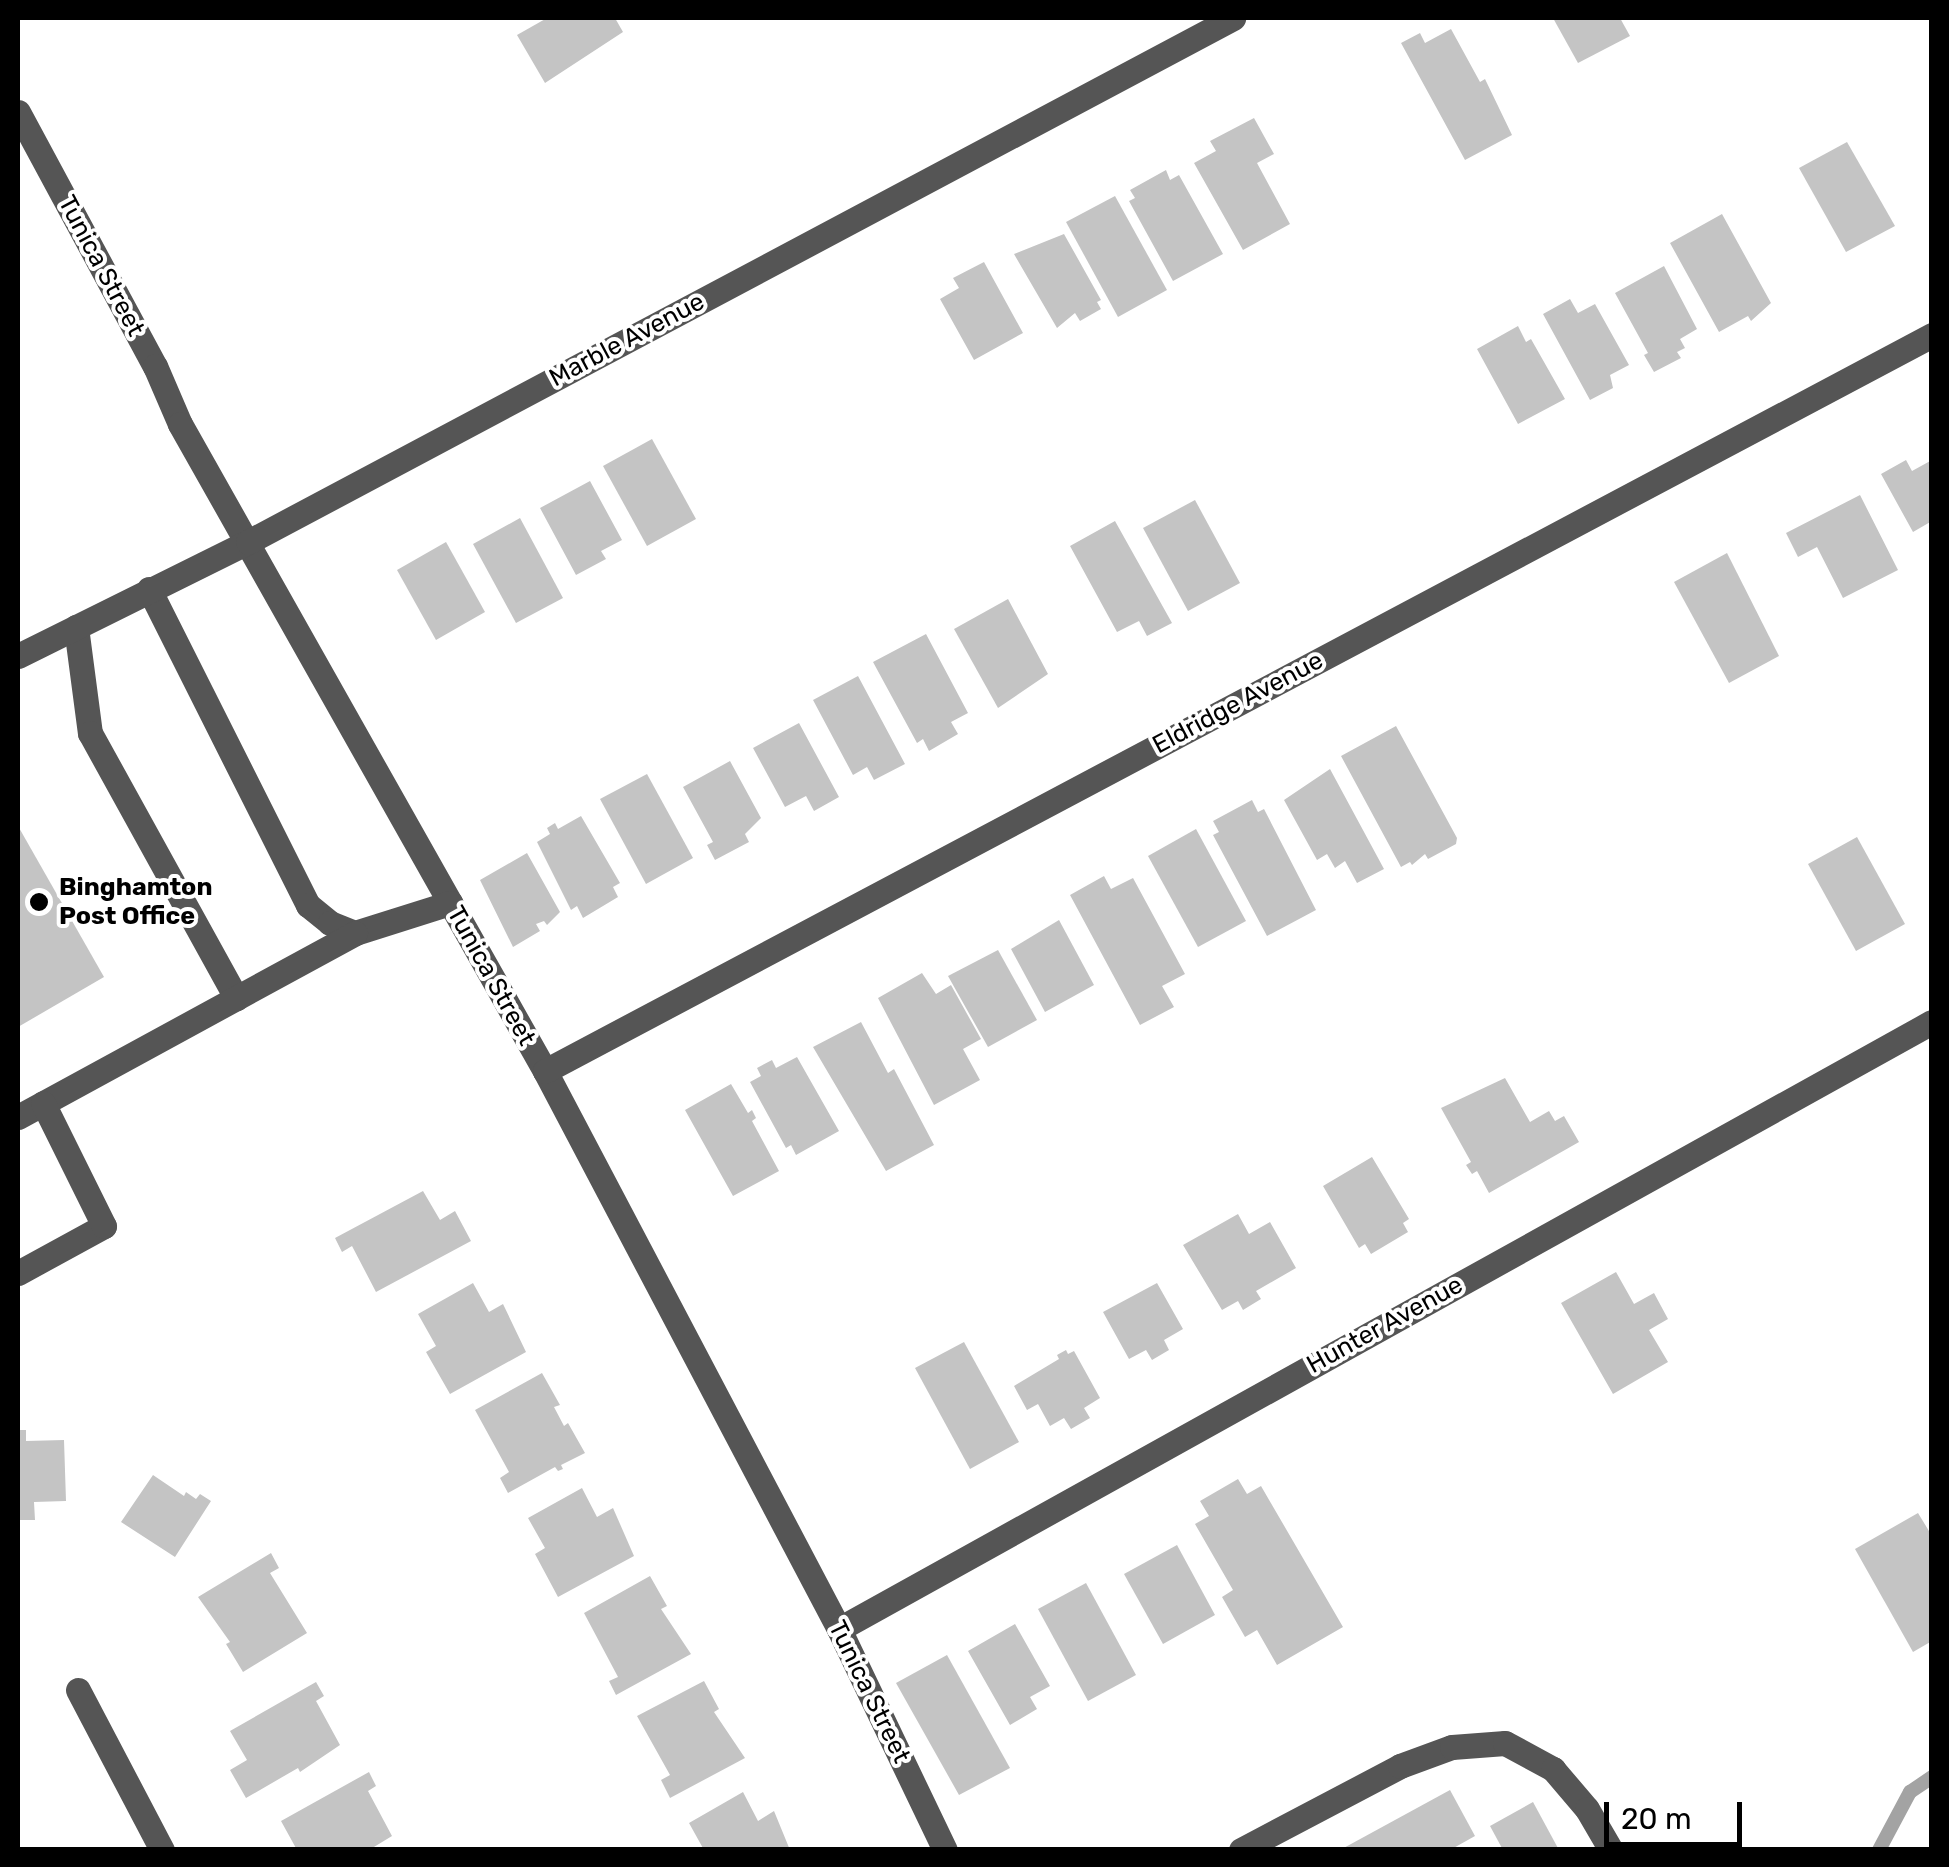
<!DOCTYPE html>
<html>
<head>
<meta charset="utf-8">
<style>
  body { margin:0 }
  #map { position:relative; width:1949px; height:1867px; overflow:hidden; background:#fff; font-family:Rubik,sans-serif }
  div>[style] { position:absolute }
  .stream>* { height:14px; margin:-7px; padding:0 7px; transform-origin:7px; border-radius:7px; background:#a3a3a3 }
  .building>* { inset:0; background:#c4c4c4 }
  .minor>* { height:25px; margin:-12.5px; padding:0 12.5px; transform-origin:12.5px; border-radius:12.5px; background:#555 }
  .dots>* { width:28px; height:28px; translate:-50% -50%; box-sizing:border-box; border:5px solid #fff; border-radius:50% }
  span { translate:-50% -50%; white-space:nowrap; text-align:center; line-height:1.15; -webkit-text-stroke:8px #fff; paint-order:stroke }
  .street-label { font-size:25px; color:#000 }
  .poi-label { font-size:25px; color:#000; font-weight:700 }
  .left { translate:0 -50%; text-align:left }
  .frame { position:absolute; inset:0; border:20px solid #000; pointer-events:none }
  .scale { position:absolute; left:1604px; top:1802px; width:138px; height:45px; box-sizing:border-box; border:5px solid #000; border-top:0; padding-left:12px; font-size:30px; line-height:35px; white-space:nowrap; color:#000; -webkit-text-stroke:8px #fff; paint-order:stroke }
</style>
</head>
<body>
<div id="map">
  <div class="stream">
    <div style="left:1879px;top:1850px;width:66px;rotate:-61.9deg"></div>
    <div style="left:1910px;top:1792px;width:27px;rotate:-34deg"></div>
  </div>
  <div class="building">
    <div style="clip-path:polygon(547px 18px,615px 18px,623px 32px,545px 83px,517px 35px)"></div>
    <div style="clip-path:polygon(1553px 18px,1620px 18px,1630px 36px,1578px 63px)"></div>
    <div style="clip-path:polygon(1451px 29px,1480px 82px,1485px 79px,1512px 135px,1465px 160px,1401px 43px,1420px 33px,1425px 43px)"></div>
    <div style="clip-path:polygon(1254px 118px,1274px 154px,1257px 163px,1290px 224px,1243px 250px,1194px 163px,1216px 151px,1210px 141px)"></div>
    <div style="clip-path:polygon(1847px 142px,1895px 226px,1846px 252px,1799px 168px)"></div>
    <div style="clip-path:polygon(1166px 170px,1170px 180px,1179px 175px,1223px 254px,1173px 281px,1129px 201px,1135px 198px,1130px 190px)"></div>
    <div style="clip-path:polygon(1115px 196px,1167px 290px,1118px 317px,1066px 222px)"></div>
    <div style="clip-path:polygon(1722px 214px,1771px 303px,1751px 321px,1748px 316px,1719px 332px,1670px 243px)"></div>
    <div style="clip-path:polygon(1064px 234px,1101px 300px,1097px 302px,1101px 309px,1080px 321px,1075px 313px,1057px 328px,1014px 254px)"></div>
    <div style="clip-path:polygon(984px 262px,1023px 333px,974px 360px,940px 299px,959px 288px,953px 278px)"></div>
    <div style="clip-path:polygon(1664px 266px,1697px 329px,1680px 339px,1685px 348px,1677px 352px,1681px 358px,1654px 372px,1644px 355px,1648px 353px,1615px 293px)"></div>
    <div style="clip-path:polygon(1570px 299px,1578px 313px,1595px 304px,1629px 365px,1610px 375px,1613px 388px,1590px 400px,1543px 314px)"></div>
    <div style="clip-path:polygon(1518px 326px,1526px 342px,1531px 339px,1565px 399px,1518px 424px,1477px 349px)"></div>
    <div style="clip-path:polygon(652px 439px,696px 519px,647px 546px,603px 466px)"></div>
    <div style="clip-path:polygon(1906px 460px,1912px 471px,1932px 460px,1932px 521px,1913px 532px,1881px 474px)"></div>
    <div style="clip-path:polygon(590px 481px,622px 540px,601px 551px,606px 559px,576px 575px,540px 508px)"></div>
    <div style="clip-path:polygon(1860px 495px,1898px 570px,1843px 598px,1817px 547px,1798px 557px,1786px 533px)"></div>
    <div style="clip-path:polygon(1195px 500px,1240px 583px,1188px 611px,1143px 528px)"></div>
    <div style="clip-path:polygon(520px 518px,563px 598px,516px 623px,473px 544px)"></div>
    <div style="clip-path:polygon(1115px 521px,1172px 623px,1147px 636px,1139px 621px,1117px 632px,1070px 546px)"></div>
    <div style="clip-path:polygon(446px 542px,485px 612px,436px 640px,397px 570px)"></div>
    <div style="clip-path:polygon(1727px 553px,1779px 656px,1729px 683px,1674px 582px)"></div>
    <div style="clip-path:polygon(1008px 599px,1048px 674px,998px 708px,954px 629px)"></div>
    <div style="clip-path:polygon(926px 634px,968px 713px,951px 722px,958px 734px,929px 751px,923px 739px,917px 743px,873px 662px)"></div>
    <div style="clip-path:polygon(858px 676px,905px 764px,874px 780px,867px 767px,853px 775px,813px 700px)"></div>
    <div style="clip-path:polygon(799px 723px,839px 797px,814px 811px,806px 796px,785px 807px,753px 748px)"></div>
    <div style="clip-path:polygon(1396px 726px,1457px 838px,1456px 844px,1428px 859px,1425px 854px,1412px 865px,1410px 862px,1401px 867px,1341px 756px)"></div>
    <div style="clip-path:polygon(730px 761px,761px 818px,745px 834px,749px 842px,715px 860px,707px 845px,713px 842px,683px 787px)"></div>
    <div style="clip-path:polygon(1330px 769px,1384px 869px,1357px 883px,1345px 861px,1335px 868px,1327px 854px,1317px 860px,1284px 800px)"></div>
    <div style="clip-path:polygon(647px 774px,693px 858px,646px 884px,600px 799px)"></div>
    <div style="clip-path:polygon(1252px 800px,1258px 812px,1264px 809px,1316px 910px,1267px 936px,1213px 835px,1219px 832px,1213px 821px)"></div>
    <div style="clip-path:polygon(581px 816px,620px 883px,613px 887px,618px 897px,583px 918px,577px 906px,571px 910px,537px 842px,550px 834px,547px 828px,555px 823px,558px 829px)"></div>
    <div style="clip-path:polygon(18px 826px,104px 977px,18px 1027px)"></div>
    <div style="clip-path:polygon(1196px 829px,1246px 921px,1198px 947px,1148px 856px)"></div>
    <div style="clip-path:polygon(1857px 837px,1905px 924px,1856px 951px,1808px 864px)"></div>
    <div style="clip-path:polygon(527px 853px,560px 912px,547px 925px,544px 921px,536px 924px,540px 931px,513px 947px,480px 880px)"></div>
    <div style="clip-path:polygon(1104px 876px,1111px 889px,1133px 878px,1185px 974px,1162px 986px,1174px 1007px,1140px 1025px,1070px 895px)"></div>
    <div style="clip-path:polygon(1059px 920px,1094px 985px,1045px 1012px,1011px 949px)"></div>
    <div style="clip-path:polygon(998px 950px,1037px 1020px,988px 1047px,948px 976px)"></div>
    <div style="clip-path:polygon(922px 973px,936px 994px,951px 985px,981px 1039px,963px 1049px,980px 1080px,934px 1105px,878px 998px)"></div>
    <div style="clip-path:polygon(861px 1022px,888px 1073px,894px 1069px,934px 1145px,886px 1171px,813px 1047px)"></div>
    <div style="clip-path:polygon(797px 1057px,839px 1131px,796px 1155px,791px 1145px,786px 1148px,750px 1082px,761px 1076px,757px 1068px,772px 1060px,776px 1068px)"></div>
    <div style="clip-path:polygon(1505px 1078px,1530px 1122px,1549px 1111px,1555px 1121px,1564px 1116px,1579px 1142px,1489px 1193px,1477px 1171px,1472px 1174px,1466px 1165px,1471px 1162px,1441px 1108px)"></div>
    <div style="clip-path:polygon(731px 1084px,748px 1113px,752px 1110px,756px 1118px,752px 1121px,779px 1171px,733px 1196px,685px 1110px)"></div>
    <div style="clip-path:polygon(1372px 1157px,1409px 1219px,1403px 1223px,1408px 1232px,1371px 1254px,1365px 1244px,1359px 1248px,1323px 1186px)"></div>
    <div style="clip-path:polygon(423px 1191px,440px 1220px,455px 1211px,471px 1241px,376px 1292px,352px 1246px,342px 1252px,335px 1238px)"></div>
    <div style="clip-path:polygon(1238px 1214px,1249px 1234px,1270px 1222px,1296px 1268px,1256px 1291px,1261px 1299px,1243px 1310px,1238px 1301px,1222px 1310px,1183px 1245px)"></div>
    <div style="clip-path:polygon(1616px 1272px,1634px 1304px,1654px 1293px,1668px 1319px,1649px 1330px,1668px 1362px,1613px 1394px,1561px 1303px)"></div>
    <div style="clip-path:polygon(473px 1283px,489px 1312px,503px 1304px,526px 1352px,450px 1394px,426px 1352px,436px 1346px,418px 1314px)"></div>
    <div style="clip-path:polygon(1157px 1283px,1183px 1329px,1164px 1340px,1169px 1350px,1152px 1360px,1146px 1350px,1129px 1359px,1103px 1312px)"></div>
    <div style="clip-path:polygon(964px 1342px,1019px 1442px,970px 1469px,915px 1368px)"></div>
    <div style="clip-path:polygon(1066px 1350px,1068px 1354px,1074px 1351px,1100px 1398px,1084px 1408px,1090px 1418px,1071px 1429px,1064px 1418px,1050px 1426px,1038px 1404px,1027px 1410px,1014px 1386px,1059px 1359px,1057px 1355px)"></div>
    <div style="clip-path:polygon(542px 1373px,560px 1405px,554px 1407px,564px 1426px,568px 1423px,585px 1453px,561px 1465px,563px 1469px,558px 1471px,555px 1467px,508px 1493px,500px 1478px,509px 1472px,475px 1410px)"></div>
    <div style="clip-path:polygon(18px 1430px,26px 1430px,26px 1441px,64px 1440px,66px 1501px,34px 1502px,35px 1520px,18px 1520px)"></div>
    <div style="clip-path:polygon(153px 1475px,184px 1496px,186px 1492px,196px 1499px,200px 1494px,211px 1501px,175px 1557px,121px 1522px)"></div>
    <div style="clip-path:polygon(1238px 1479px,1247px 1494px,1261px 1486px,1343px 1627px,1277px 1665px,1257px 1630px,1245px 1637px,1222px 1597px,1233px 1590px,1195px 1524px,1209px 1516px,1200px 1501px)"></div>
    <div style="clip-path:polygon(582px 1488px,597px 1517px,613px 1508px,634px 1556px,558px 1597px,535px 1554px,545px 1548px,528px 1518px)"></div>
    <div style="clip-path:polygon(1918px 1513px,1932px 1536px,1932px 1641px,1913px 1652px,1855px 1549px)"></div>
    <div style="clip-path:polygon(1177px 1545px,1215px 1615px,1163px 1644px,1124px 1574px)"></div>
    <div style="clip-path:polygon(271px 1553px,279px 1568px,270px 1573px,307px 1633px,243px 1672px,226px 1644px,230px 1642px,198px 1597px)"></div>
    <div style="clip-path:polygon(650px 1576px,667px 1606px,661px 1609px,691px 1654px,616px 1695px,609px 1681px,618px 1677px,584px 1613px)"></div>
    <div style="clip-path:polygon(1086px 1583px,1136px 1675px,1088px 1701px,1038px 1609px)"></div>
    <div style="clip-path:polygon(1015px 1624px,1050px 1686px,1030px 1697px,1037px 1709px,1010px 1725px,968px 1651px)"></div>
    <div style="clip-path:polygon(947px 1655px,1010px 1768px,959px 1795px,896px 1683px)"></div>
    <div style="clip-path:polygon(704px 1681px,719px 1709px,714px 1712px,745px 1758px,670px 1798px,661px 1780px,670px 1775px,637px 1716px)"></div>
    <div style="clip-path:polygon(316px 1682px,324px 1696px,316px 1701px,340px 1745px,300px 1772px,298px 1768px,246px 1798px,230px 1770px,247px 1760px,230px 1731px)"></div>
    <div style="clip-path:polygon(369px 1772px,376px 1786px,368px 1791px,392px 1836px,369px 1850px,297px 1850px,281px 1821px)"></div>
    <div style="clip-path:polygon(1450px 1790px,1475px 1836px,1450px 1850px,1340px 1850px)"></div>
    <div style="clip-path:polygon(743px 1792px,758px 1821px,774px 1811px,790px 1850px,704px 1850px,689px 1823px)"></div>
    <div style="clip-path:polygon(1533px 1802px,1559px 1850px,1503px 1850px,1490px 1826px)"></div>
  </div>
  <div class="minor">
    <div style="left:18px;top:112px;width:289px;rotate:61.7deg"></div>
    <div style="left:155px;top:366px;width:63px;rotate:66.7deg"></div>
    <div style="left:180px;top:424px;width:743px;rotate:60.57deg"></div>
    <div style="left:545px;top:1071px;width:631px;rotate:62.22deg"></div>
    <div style="left:839px;top:1629px;width:245px;rotate:64.4deg"></div>
    <div style="left:149px;top:589px;width:354px;rotate:63.3deg"></div>
    <div style="left:308px;top:905px;width:28px;rotate:39deg"></div>
    <div style="left:330px;top:923px;width:27px;rotate:22deg"></div>
    <div style="left:355px;top:933px;width:100px;rotate:-17.5deg"></div>
    <div style="left:76px;top:627px;width:107px;rotate:82.5deg"></div>
    <div style="left:90px;top:733px;width:303px;rotate:61.1deg"></div>
    <div style="left:18px;top:656px;width:257px;rotate:-26.4deg"></div>
    <div style="left:248px;top:542px;width:1116px;rotate:-28.01deg"></div>
    <div style="left:545px;top:1071px;width:1570px;rotate:-27.95deg"></div>
    <div style="left:18px;top:1117px;width:384px;rotate:-28.6deg"></div>
    <div style="left:18px;top:1273px;width:98px;rotate:-28.7deg"></div>
    <div style="left:104px;top:1226px;width:137px;rotate:-116.4deg"></div>
    <div style="left:839px;top:1629px;width:1250px;rotate:-29.05deg"></div>
    <div style="left:78px;top:1690px;width:181px;rotate:62.3deg"></div>
    <div style="left:1241px;top:1850px;width:180px;rotate:-27.8deg"></div>
    <div style="left:1400px;top:1766px;width:55px;rotate:-20.1deg"></div>
    <div style="left:1452px;top:1747px;width:53px;rotate:-4.3deg"></div>
    <div style="left:1505px;top:1743px;width:55px;rotate:28.4deg"></div>
    <div style="left:1553px;top:1769px;width:52px;rotate:49.6deg"></div>
    <div style="left:1587px;top:1809px;width:48px;rotate:59.7deg"></div>
  </div>
  <div class="dots">
    <div style="left:39px;top:902px;background:#000"></div>
  </div>
  <div class="street-label">
    <span style="left:101px;top:266px;rotate:62deg">Tunica Street</span>
    <span style="left:627px;top:340px;rotate:-28deg">Marble Avenue</span>
    <span style="left:1238px;top:703px;rotate:-28deg">Eldridge Avenue</span>
    <span style="left:491px;top:976px;rotate:61deg">Tunica Street</span>
    <span style="left:1385px;top:1325px;rotate:-29deg">Hunter Avenue</span>
    <span style="left:869px;top:1692px;rotate:64deg">Tunica Street</span>
  </div>
  <div class="poi-label">
    <span class="left" style="left:59px;top:902px">Binghamton<br>Post Office</span>
  </div>
  <div class="frame"></div>
  <div class="scale">20 m</div>
</div>
</body>
</html>
